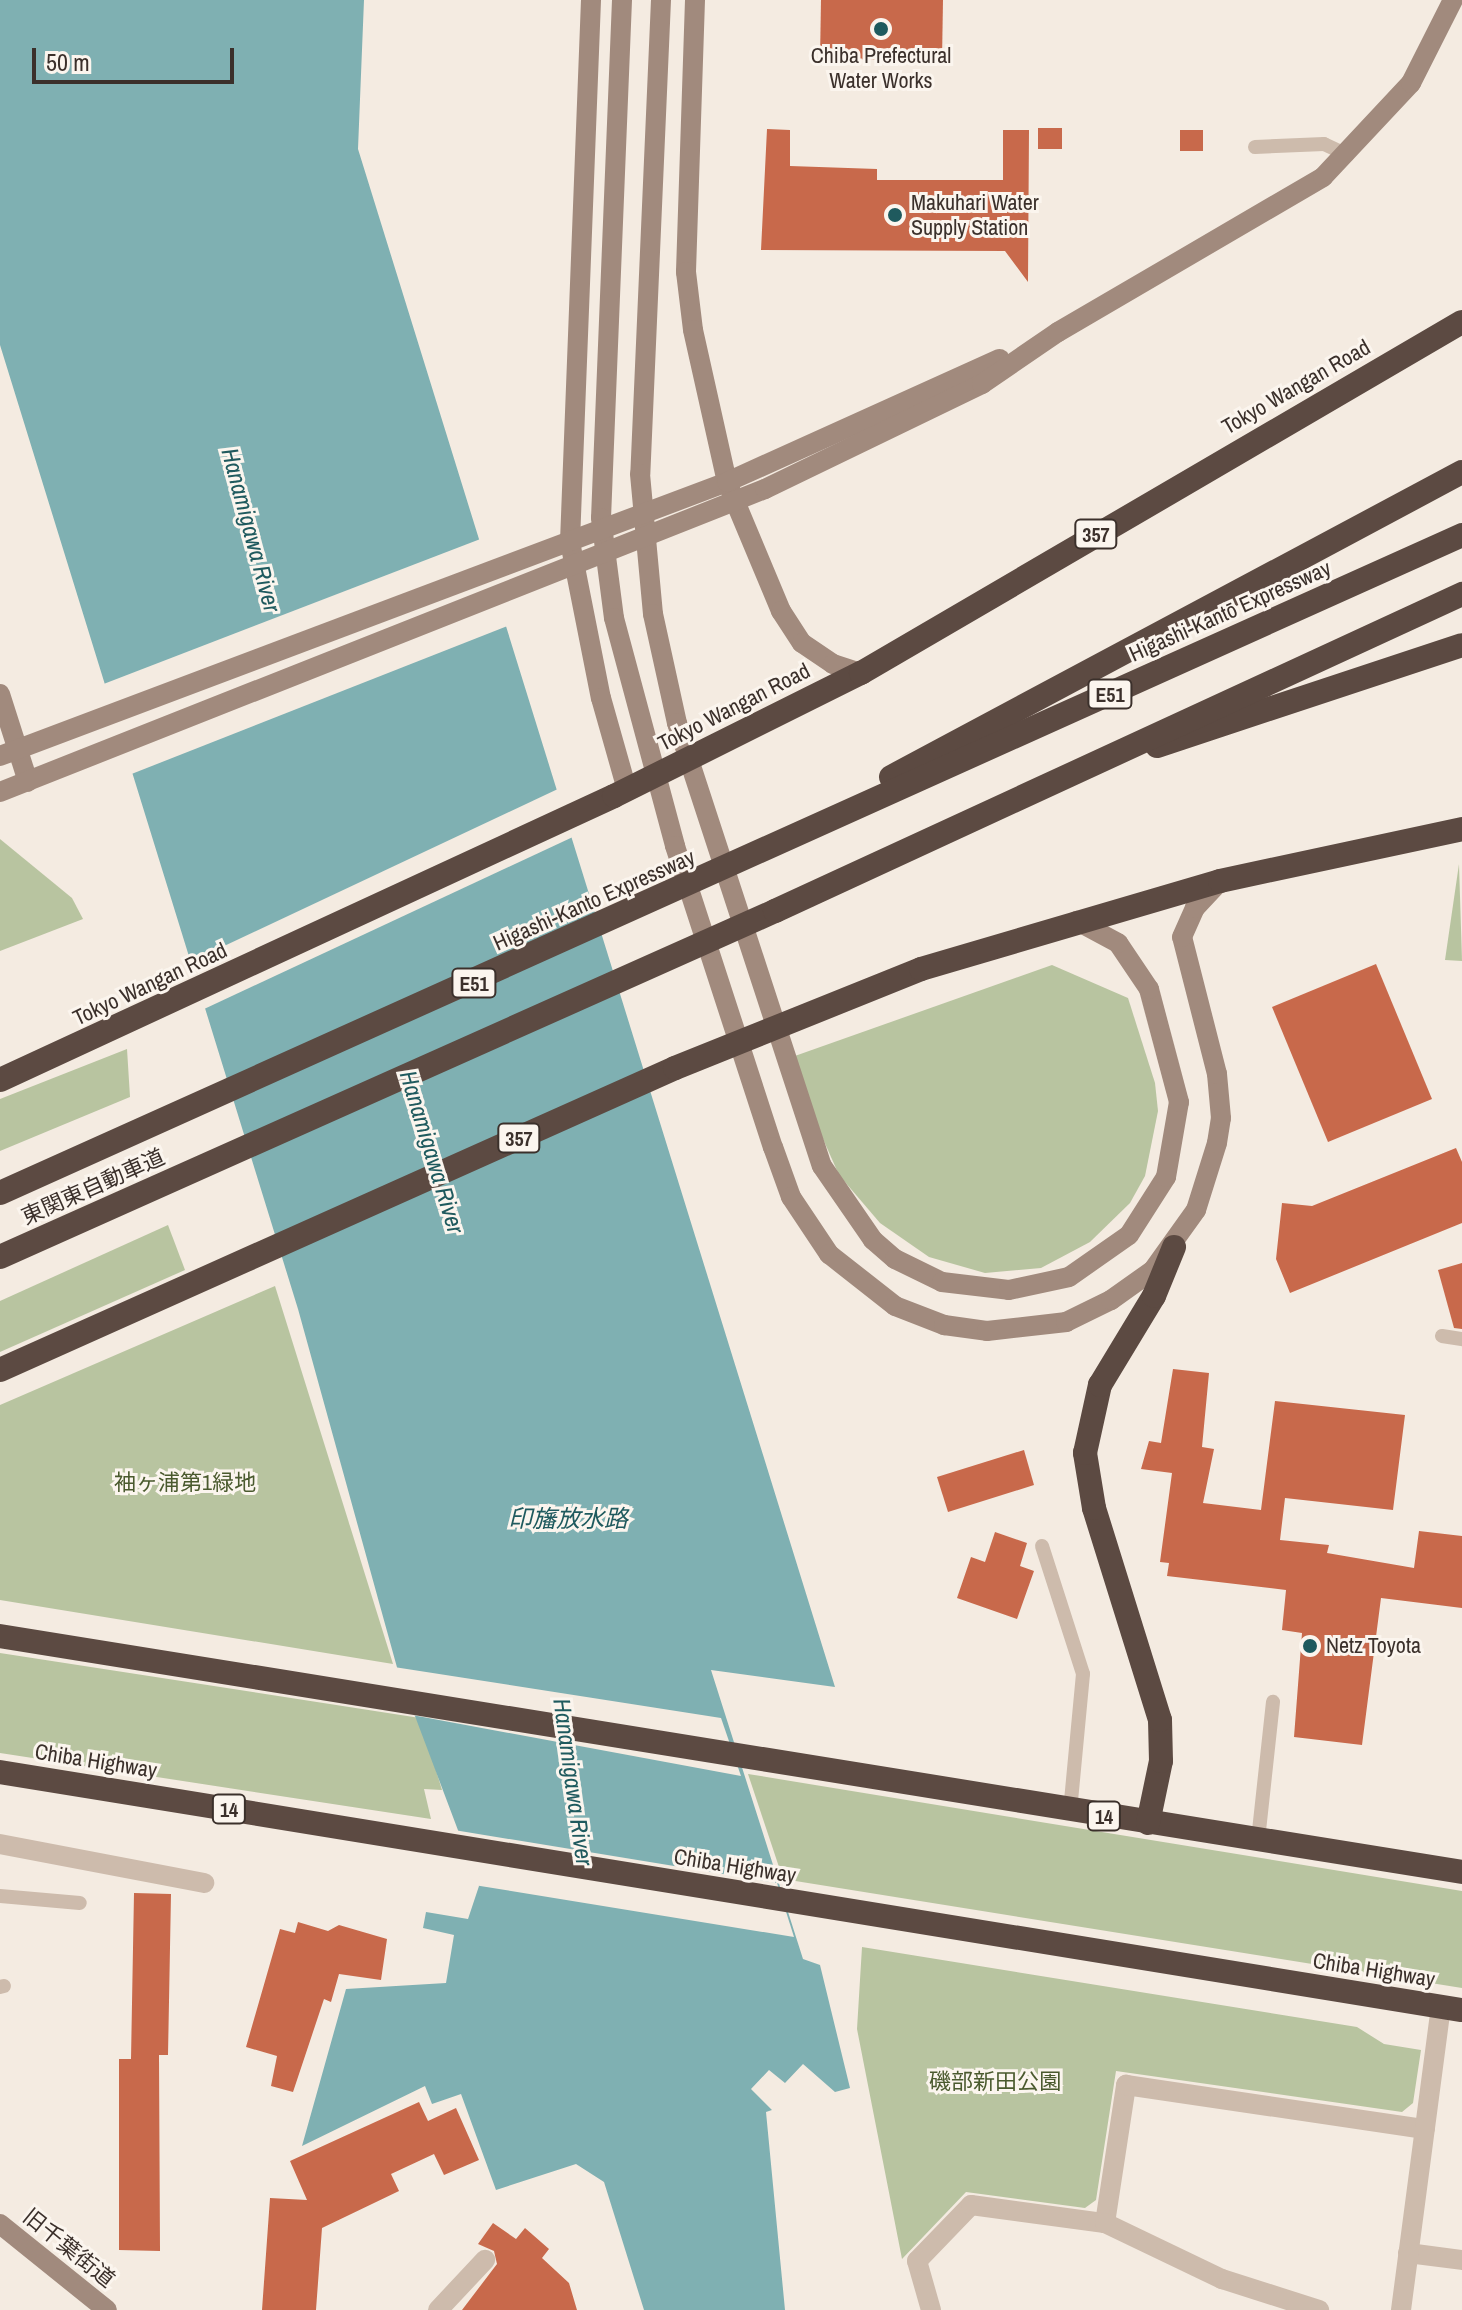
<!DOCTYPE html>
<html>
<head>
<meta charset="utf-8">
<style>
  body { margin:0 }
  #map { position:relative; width:1462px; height:2310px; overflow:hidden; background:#f4ebe1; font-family:"Archivo Narrow","Noto Sans JP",sans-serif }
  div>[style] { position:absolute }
  .green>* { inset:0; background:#b8c4a0 }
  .water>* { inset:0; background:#7fb0b2 }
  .pier>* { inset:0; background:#f4ebe1 }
  .building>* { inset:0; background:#c8694b }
  .lane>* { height:14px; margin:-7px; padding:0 7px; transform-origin:7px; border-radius:7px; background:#cdbbac }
  .street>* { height:20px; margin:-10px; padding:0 10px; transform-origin:10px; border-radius:10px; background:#cdbbac }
  .secondary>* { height:20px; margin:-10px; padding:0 10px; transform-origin:10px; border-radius:10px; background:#a18a7d }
  .highway>* { height:24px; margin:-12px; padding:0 12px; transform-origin:12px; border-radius:12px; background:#5c4a42 }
  .dots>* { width:22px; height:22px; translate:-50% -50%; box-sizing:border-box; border:4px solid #fbf5ee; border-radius:50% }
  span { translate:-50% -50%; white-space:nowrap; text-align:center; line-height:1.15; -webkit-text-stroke:6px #fbf5ee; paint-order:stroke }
  .shield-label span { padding:2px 6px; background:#fbf5ee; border:2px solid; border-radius:6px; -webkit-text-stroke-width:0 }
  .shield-label { font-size:20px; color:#3b302b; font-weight:700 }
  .poi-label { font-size:22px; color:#3b302b }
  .left { translate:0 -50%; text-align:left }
  .street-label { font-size:22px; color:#3b302b }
  .park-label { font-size:22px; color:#4a5a2e }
  .water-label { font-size:24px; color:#1f5a5e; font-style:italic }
  .scale { position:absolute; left:32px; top:48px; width:202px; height:36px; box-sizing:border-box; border:4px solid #3b302b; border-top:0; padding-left:10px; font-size:24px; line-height:28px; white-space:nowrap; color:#3b302b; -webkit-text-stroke:6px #fbf5ee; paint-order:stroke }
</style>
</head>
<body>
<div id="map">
  <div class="green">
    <div style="clip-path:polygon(0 839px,72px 898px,83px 919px,0 951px)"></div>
    <div style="clip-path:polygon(1459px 864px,1462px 961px,1445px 960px)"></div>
    <div style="clip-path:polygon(1052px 965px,1128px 998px,1155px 1083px,1158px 1111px,1145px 1176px,1130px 1203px,1090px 1242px,1041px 1268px,985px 1273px,929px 1257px,880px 1223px,839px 1175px,800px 1087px,792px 1057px)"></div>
    <div style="clip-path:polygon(127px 1049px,130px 1097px,0 1151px,0 1099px)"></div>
    <div style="clip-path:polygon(168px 1225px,185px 1270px,0 1352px,0 1301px)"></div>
    <div style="clip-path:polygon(275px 1286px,393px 1664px,0 1600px,0 1405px)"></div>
    <div style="clip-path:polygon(0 1653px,420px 1718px,442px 1790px,424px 1789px,431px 1819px,0 1753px)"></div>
    <div style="clip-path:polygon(748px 1774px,1462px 1891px,1462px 1988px,783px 1879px)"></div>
    <div style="clip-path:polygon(862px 1947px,1357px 2027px,1384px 2044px,1421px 2050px,1413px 2103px,1402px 2112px,1116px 2071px,1096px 2200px,1085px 2208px,966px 2192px,902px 2259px,857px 2029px)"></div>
  </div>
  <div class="water">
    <div style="clip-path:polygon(0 0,364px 0,358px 149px,835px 1687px,711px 1670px,803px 1959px,820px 1965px,850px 2088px,835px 2092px,803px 2064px,785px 2083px,769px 2070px,751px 2089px,772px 2110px,766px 2112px,785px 2310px,644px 2310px,604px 2182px,576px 2164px,496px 2190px,461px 2094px,432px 2104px,425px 2086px,302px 2146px,346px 1989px,446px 1983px,454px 1935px,423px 1928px,426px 1912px,468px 1919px,479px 1886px,398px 1671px,298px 1309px,0 345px)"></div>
  </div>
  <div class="pier">
    <div style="clip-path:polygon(483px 538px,510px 625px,129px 775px,101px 685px)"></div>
    <div style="clip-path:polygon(560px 788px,575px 836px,202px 1010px,188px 963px)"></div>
    <div style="clip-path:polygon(394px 1667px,721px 1718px,741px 1776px,412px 1715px)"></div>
    <div style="clip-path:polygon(454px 1830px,777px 1883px,794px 1937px,474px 1885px)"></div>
  </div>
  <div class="building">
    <div style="clip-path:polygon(821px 0,943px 0,942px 60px,820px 59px)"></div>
    <div style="clip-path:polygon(1038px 128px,1062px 128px,1062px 149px,1038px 149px)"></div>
    <div style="clip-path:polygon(767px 129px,790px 130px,790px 166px,877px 169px,877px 180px,1003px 180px,1003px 130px,1029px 130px,1028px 282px,1005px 251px,761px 250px)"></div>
    <div style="clip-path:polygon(1180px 130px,1203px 130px,1203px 151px,1180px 151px)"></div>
    <div style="clip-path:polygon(1376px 964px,1432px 1099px,1328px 1142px,1272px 1007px)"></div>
    <div style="clip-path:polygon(1456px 1148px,1462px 1162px,1462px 1223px,1290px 1293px,1276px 1259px,1282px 1203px,1312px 1206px)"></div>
    <div style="clip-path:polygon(1462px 1263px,1462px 1329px,1454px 1328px,1438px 1270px)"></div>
    <div style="clip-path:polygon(1173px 1369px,1209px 1373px,1202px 1447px,1214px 1449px,1203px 1503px,1261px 1510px,1275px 1401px,1405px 1415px,1393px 1510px,1285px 1498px,1280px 1540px,1329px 1545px,1327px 1553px,1414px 1568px,1419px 1531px,1462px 1536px,1462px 1608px,1381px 1598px,1362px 1745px,1294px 1737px,1302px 1633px,1282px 1630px,1286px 1590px,1167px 1576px,1169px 1563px,1160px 1562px,1172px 1473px,1141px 1469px,1149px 1441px,1161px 1443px)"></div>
    <div style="clip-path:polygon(1024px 1450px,1034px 1485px,948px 1512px,937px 1477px)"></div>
    <div style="clip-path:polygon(995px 1532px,1027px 1543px,1020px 1566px,1034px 1571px,1017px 1619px,957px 1598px,971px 1557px,985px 1562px)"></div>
    <div style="clip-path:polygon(134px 1893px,171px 1894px,168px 2055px,159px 2055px,160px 2251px,119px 2250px,119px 2059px,131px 2059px)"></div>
    <div style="clip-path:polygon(298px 1922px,328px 1931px,339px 1925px,387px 1939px,381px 1980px,339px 1974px,331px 2002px,324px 1999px,293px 2092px,271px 2086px,277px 2056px,246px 2047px,280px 1929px,295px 1933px)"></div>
    <div style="clip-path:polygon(419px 2102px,428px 2121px,456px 2108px,479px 2160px,444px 2175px,434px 2154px,391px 2174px,399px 2191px,322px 2228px,316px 2310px,262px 2310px,270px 2198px,307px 2200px,290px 2161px)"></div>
    <div style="clip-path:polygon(493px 2223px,516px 2239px,525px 2228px,549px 2249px,542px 2258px,569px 2283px,577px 2310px,462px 2310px,497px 2264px,494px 2251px,478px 2244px)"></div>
  </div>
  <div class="lane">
    <div style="left:1255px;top:147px;width:69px;rotate:-2.5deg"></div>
    <div style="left:1324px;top:144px;width:26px;rotate:25deg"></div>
    <div style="left:1442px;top:1336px;width:20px;rotate:9deg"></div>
    <div style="left:1042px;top:1546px;width:134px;rotate:72.2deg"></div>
    <div style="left:1083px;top:1674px;width:138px;rotate:95.4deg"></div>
    <div style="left:1258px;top:1840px;width:139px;rotate:-83.8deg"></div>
    <div style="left:0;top:1896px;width:80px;rotate:5deg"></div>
    <div style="left:0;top:1987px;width:4px;rotate:-14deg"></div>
  </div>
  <div class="street">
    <div style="left:0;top:1844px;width:208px;rotate:10.8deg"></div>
    <div style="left:1105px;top:2223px;width:140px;rotate:-81.3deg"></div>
    <div style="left:1126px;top:2085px;width:302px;rotate:8.4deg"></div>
    <div style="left:1408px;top:2253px;width:54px;rotate:7.4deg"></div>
    <div style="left:438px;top:2310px;width:69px;rotate:-46.8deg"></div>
    <div style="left:931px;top:2310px;width:51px;rotate:-105.9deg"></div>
    <div style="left:917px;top:2261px;width:78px;rotate:-46deg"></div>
    <div style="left:971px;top:2205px;width:135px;rotate:7.7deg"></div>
    <div style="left:1105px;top:2223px;width:130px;rotate:25.6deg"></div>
    <div style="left:1222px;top:2279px;width:102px;rotate:17.7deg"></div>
    <div style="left:1401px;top:2310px;width:306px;rotate:-82.5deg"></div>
  </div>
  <div class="secondary">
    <div style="left:591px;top:0;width:542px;rotate:92.22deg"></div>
    <div style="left:570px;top:542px;width:159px;rotate:78.8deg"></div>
    <div style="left:601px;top:698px;width:96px;rotate:74.2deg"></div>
    <div style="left:622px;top:0;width:518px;rotate:92.32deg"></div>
    <div style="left:601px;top:518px;width:101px;rotate:82.6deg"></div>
    <div style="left:614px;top:618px;width:236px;rotate:75deg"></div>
    <div style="left:675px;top:846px;width:317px;rotate:72deg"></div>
    <div style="left:773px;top:1147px;width:53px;rotate:70.2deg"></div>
    <div style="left:791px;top:1197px;width:69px;rotate:56.3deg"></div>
    <div style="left:829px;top:1254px;width:84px;rotate:38.2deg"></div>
    <div style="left:895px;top:1306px;width:53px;rotate:21.2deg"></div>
    <div style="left:944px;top:1325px;width:43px;rotate:7.9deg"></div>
    <div style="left:987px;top:1331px;width:80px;rotate:-6.5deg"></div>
    <div style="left:1066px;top:1322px;width:50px;rotate:-26.1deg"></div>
    <div style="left:1111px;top:1300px;width:52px;rotate:-35.5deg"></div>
    <div style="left:1153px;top:1270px;width:74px;rotate:-54.4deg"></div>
    <div style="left:1196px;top:1210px;width:70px;rotate:-72.6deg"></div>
    <div style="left:1217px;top:1143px;width:25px;rotate:-81deg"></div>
    <div style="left:1221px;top:1118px;width:44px;rotate:-95.2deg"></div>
    <div style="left:1217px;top:1074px;width:141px;rotate:-104.3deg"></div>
    <div style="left:1182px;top:937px;width:32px;rotate:-66deg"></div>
    <div style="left:1195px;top:908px;width:37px;rotate:-47deg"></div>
    <div style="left:661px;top:0;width:474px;rotate:92.5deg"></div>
    <div style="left:640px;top:474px;width:141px;rotate:84.7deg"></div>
    <div style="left:653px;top:614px;width:112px;rotate:77.6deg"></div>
    <div style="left:677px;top:723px;width:466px;rotate:71.9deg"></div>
    <div style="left:822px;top:1166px;width:90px;rotate:55.4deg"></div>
    <div style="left:873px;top:1240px;width:29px;rotate:41deg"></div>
    <div style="left:895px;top:1259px;width:52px;rotate:26.1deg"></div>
    <div style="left:942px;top:1282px;width:67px;rotate:6.8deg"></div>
    <div style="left:1009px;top:1290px;width:61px;rotate:-12.2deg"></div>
    <div style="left:1069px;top:1277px;width:73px;rotate:-35deg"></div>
    <div style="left:1129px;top:1235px;width:69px;rotate:-57.5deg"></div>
    <div style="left:1166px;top:1177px;width:76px;rotate:-80.2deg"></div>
    <div style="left:1179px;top:1102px;width:117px;rotate:-104.9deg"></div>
    <div style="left:1149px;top:989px;width:55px;rotate:-124deg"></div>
    <div style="left:1118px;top:943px;width:47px;rotate:-151.8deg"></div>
    <div style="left:695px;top:0;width:272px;rotate:91.9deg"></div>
    <div style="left:686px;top:272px;width:58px;rotate:83.1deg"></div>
    <div style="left:693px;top:330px;width:156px;rotate:77.4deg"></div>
    <div style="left:727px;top:482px;width:140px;rotate:67.3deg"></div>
    <div style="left:781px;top:611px;width:38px;rotate:57deg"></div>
    <div style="left:802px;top:643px;width:37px;rotate:34deg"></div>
    <div style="left:833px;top:664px;width:29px;rotate:18deg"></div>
    <div style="left:0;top:694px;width:92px;rotate:72.3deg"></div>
    <div style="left:0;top:756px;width:777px;rotate:-20.65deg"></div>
    <div style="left:727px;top:482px;width:299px;rotate:-24.3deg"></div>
    <div style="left:0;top:792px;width:823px;rotate:-21.61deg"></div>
    <div style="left:765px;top:489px;width:241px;rotate:-25.8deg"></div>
    <div style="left:982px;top:384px;width:92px;rotate:-34.4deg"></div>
    <div style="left:1058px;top:332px;width:307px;rotate:-30.3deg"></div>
    <div style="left:1323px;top:177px;width:129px;rotate:-46.9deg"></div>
    <div style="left:1411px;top:83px;width:93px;rotate:-63.2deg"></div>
    <div style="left:0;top:2224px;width:137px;rotate:38.8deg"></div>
  </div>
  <div class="highway">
    <div style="left:1157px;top:746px;width:321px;rotate:-18.3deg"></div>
    <div style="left:891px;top:777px;width:647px;rotate:-28.11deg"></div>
    <div style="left:0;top:1080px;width:676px;rotate:-24.82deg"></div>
    <div style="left:614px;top:796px;width:276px;rotate:-26.5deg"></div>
    <div style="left:861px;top:673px;width:696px;rotate:-30.29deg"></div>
    <div style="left:0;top:1193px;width:1603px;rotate:-24.23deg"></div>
    <div style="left:0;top:1257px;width:849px;rotate:-24.06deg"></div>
    <div style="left:775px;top:911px;width:757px;rotate:-24.77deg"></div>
    <div style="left:0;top:1370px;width:739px;rotate:-24.1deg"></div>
    <div style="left:675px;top:1068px;width:265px;rotate:-21.9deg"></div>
    <div style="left:921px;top:969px;width:312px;rotate:-16.4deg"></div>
    <div style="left:1220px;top:881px;width:248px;rotate:-12.1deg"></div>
    <div style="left:0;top:1636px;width:1481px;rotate:9.17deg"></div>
    <div style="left:0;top:1772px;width:1481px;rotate:9.25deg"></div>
    <div style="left:1148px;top:1823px;width:63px;rotate:-78.2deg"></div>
    <div style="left:1161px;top:1761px;width:41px;rotate:-91.4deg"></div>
    <div style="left:1160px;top:1720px;width:222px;rotate:-107.3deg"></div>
    <div style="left:1094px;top:1508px;width:56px;rotate:-99.3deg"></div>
    <div style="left:1085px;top:1453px;width:70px;rotate:-77.6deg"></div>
    <div style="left:1100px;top:1385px;width:104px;rotate:-58.8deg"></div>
    <div style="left:1154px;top:1296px;width:53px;rotate:-67.8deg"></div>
  </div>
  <div class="dots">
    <div style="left:881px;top:29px;background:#1f5a5e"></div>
    <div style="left:895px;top:215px;background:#1f5a5e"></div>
    <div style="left:1310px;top:1646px;background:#1f5a5e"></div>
  </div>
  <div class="shield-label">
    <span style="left:1096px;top:534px">357</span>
    <span style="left:1110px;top:694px">E51</span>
    <span style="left:474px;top:983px">E51</span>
    <span style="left:519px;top:1138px">357</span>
    <span style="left:229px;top:1809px">14</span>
    <span style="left:1104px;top:1816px">14</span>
  </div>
  <div class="poi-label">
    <span style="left:881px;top:68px">Chiba Prefectural<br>Water Works</span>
    <span class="left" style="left:911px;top:215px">Makuhari Water<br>Supply Station</span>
    <span class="left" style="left:1326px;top:1646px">Netz Toyota</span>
  </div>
  <div class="street-label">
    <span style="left:1296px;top:387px;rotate:-30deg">Tokyo Wangan Road</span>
    <span style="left:1230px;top:611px;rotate:-24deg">Higashi-Kantō Expressway</span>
    <span style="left:734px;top:707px;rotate:-27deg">Tokyo Wangan Road</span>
    <span style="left:594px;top:900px;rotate:-24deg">Higashi-Kanto Expressway</span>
    <span style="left:150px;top:984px;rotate:-25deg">Tokyo Wangan Road</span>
    <span style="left:93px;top:1187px;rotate:-24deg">東関東自動車道</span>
    <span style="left:96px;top:1761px;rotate:9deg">Chiba Highway</span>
    <span style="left:735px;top:1866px;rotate:9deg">Chiba Highway</span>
    <span style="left:1374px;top:1970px;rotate:9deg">Chiba Highway</span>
    <span style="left:69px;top:2248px;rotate:39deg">旧千葉街道</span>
  </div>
  <div class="park-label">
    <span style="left:185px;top:1483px">袖ヶ浦第1緑地</span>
    <span style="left:995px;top:2082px">磯部新田公園</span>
  </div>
  <div class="water-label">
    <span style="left:251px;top:530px;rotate:75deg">Hanamigawa River</span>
    <span style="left:432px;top:1152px;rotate:73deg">Hanamigawa River</span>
    <span style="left:568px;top:1519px">印旛放水路</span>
    <span style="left:573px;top:1782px;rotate:82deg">Hanamigawa River</span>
  </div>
  <div class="scale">50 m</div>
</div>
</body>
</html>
